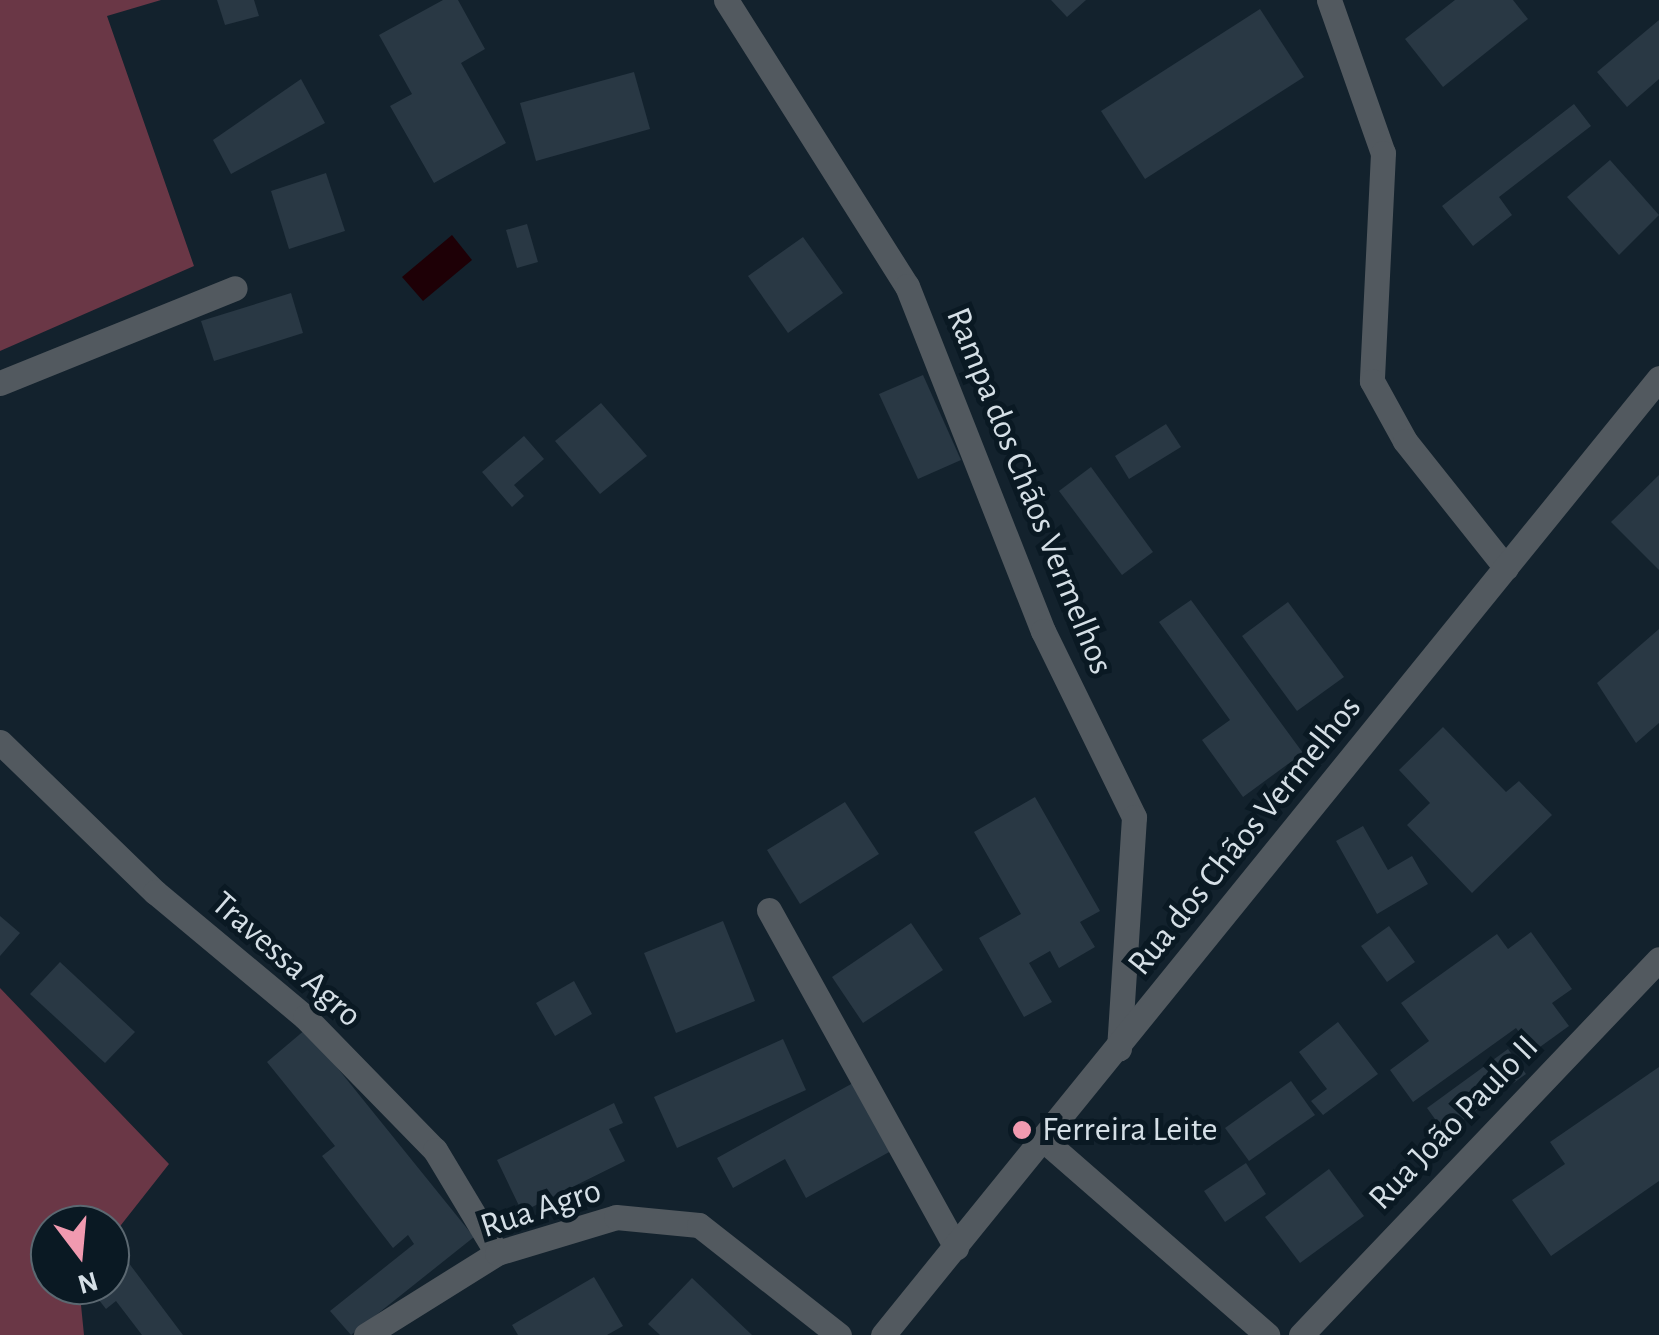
<!DOCTYPE html>
<html>
<head>
<meta charset="utf-8">
<style>
  body { margin:0 }
  #map { position:relative; width:1659px; height:1335px; overflow:hidden; background:#13222d; font-family:"Alegreya Sans",sans-serif }
  div>[style] { position:absolute }
  .forest>* { inset:0; background:#6a3746 }
  .water>* { inset:0; background:#1e0006 }
  .building>* { inset:0; background:#293844 }
  .minor>* { height:25px; margin:-12.5px; padding:0 12.5px; transform-origin:12.5px; border-radius:12.5px; background:#52595f }
  .dots>* { width:28px; height:28px; translate:-50% -50%; box-sizing:border-box; border:5px solid #0a1923; border-radius:50% }
  span { translate:-50% -50%; white-space:nowrap; text-align:center; line-height:1.15; -webkit-text-stroke:10px #0a1923; paint-order:stroke }
  .street-label { font-size:35px; color:#d5dfe6 }
  .poi-label { font-size:35px; color:#d5dfe6 }
  .left { translate:0 -50%; text-align:left }
  .north { position:absolute; left:30px; top:1205px; width:100px; height:100px; box-sizing:border-box; background:#0a1923; border:2px solid #5b6871; border-radius:50%; rotate:164deg; font-size:28px; font-weight:700; line-height:40px; text-align:center; color:#d5dfe6 }
  .north::after { content:''; display:block; margin:auto; width:35px; height:45px; background:#f19ab0; clip-path:polygon(50% 0,100% 100%,50% 72%,0 100%) }
</style>
</head>
<body>
<div id="map">
  <div class="forest">
    <div style="clip-path:polygon(0 0,161px 0,107px 16px,194px 266px,0 351px)"></div>
    <div style="clip-path:polygon(0 988px,169px 1164px,110px 1239px,110px 1225px,50px 1225px,50px 1285px,79px 1285px,84px 1335px,0 1335px)"></div>
  </div>
  <div class="water">
    <div style="clip-path:polygon(452px 235px,472px 260px,423px 301px,402px 277px)"></div>
  </div>
  <div class="building">
    <div style="clip-path:polygon(217px 0,254px 0,259px 16px,225px 25px)"></div>
    <div style="clip-path:polygon(443px 0,458px 0,485px 49px,461px 63px,506px 143px,434px 183px,390px 106px,412px 94px,379px 35px)"></div>
    <div style="clip-path:polygon(1051px 0,1086px 0,1067px 17px)"></div>
    <div style="clip-path:polygon(1455px 0,1513px 0,1528px 19px,1443px 87px,1405px 39px)"></div>
    <div style="clip-path:polygon(1260px 9px,1304px 77px,1145px 179px,1101px 111px)"></div>
    <div style="clip-path:polygon(1659px 20px,1659px 79px,1627px 107px,1597px 72px)"></div>
    <div style="clip-path:polygon(634px 72px,650px 129px,536px 161px,520px 103px)"></div>
    <div style="clip-path:polygon(301px 79px,325px 123px,231px 174px,213px 140px)"></div>
    <div style="clip-path:polygon(1574px 104px,1591px 126px,1499px 197px,1512px 215px,1473px 246px,1442px 206px)"></div>
    <div style="clip-path:polygon(1610px 160px,1659px 215px,1619px 255px,1567px 197px)"></div>
    <div style="clip-path:polygon(326px 173px,345px 231px,289px 249px,271px 191px)"></div>
    <div style="clip-path:polygon(527px 224px,538px 262px,517px 268px,506px 230px)"></div>
    <div style="clip-path:polygon(803px 237px,843px 293px,788px 333px,748px 276px)"></div>
    <div style="clip-path:polygon(291px 293px,303px 333px,214px 361px,201px 321px)"></div>
    <div style="clip-path:polygon(923px 375px,961px 460px,918px 479px,879px 394px)"></div>
    <div style="clip-path:polygon(601px 403px,647px 456px,600px 494px,555px 441px)"></div>
    <div style="clip-path:polygon(1166px 424px,1181px 447px,1129px 479px,1115px 456px)"></div>
    <div style="clip-path:polygon(524px 436px,544px 459px,514px 485px,524px 496px,512px 507px,482px 472px)"></div>
    <div style="clip-path:polygon(1091px 467px,1153px 552px,1122px 575px,1059px 491px)"></div>
    <div style="clip-path:polygon(1659px 475px,1659px 570px,1611px 522px)"></div>
    <div style="clip-path:polygon(1191px 600px,1303px 753px,1243px 797px,1202px 740px,1230px 720px,1159px 622px)"></div>
    <div style="clip-path:polygon(1288px 602px,1344px 677px,1297px 711px,1242px 636px)"></div>
    <div style="clip-path:polygon(1659px 629px,1659px 723px,1636px 743px,1597px 683px)"></div>
    <div style="clip-path:polygon(1443px 727px,1506px 792px,1519px 781px,1552px 815px,1472px 893px,1407px 825px,1430px 803px,1399px 770px)"></div>
    <div style="clip-path:polygon(1035px 797px,1100px 911px,1080px 922px,1095px 947px,1059px 968px,1050px 951px,1029px 963px,1052px 1002px,1024px 1017px,979px 938px,1021px 914px,974px 832px)"></div>
    <div style="clip-path:polygon(845px 802px,879px 854px,800px 904px,767px 850px)"></div>
    <div style="clip-path:polygon(1363px 826px,1388px 870px,1412px 856px,1428px 884px,1377px 914px,1336px 841px)"></div>
    <div style="clip-path:polygon(0 916px,20px 933px,0 956px)"></div>
    <div style="clip-path:polygon(723px 921px,755px 1001px,676px 1033px,644px 953px)"></div>
    <div style="clip-path:polygon(911px 923px,943px 970px,863px 1023px,832px 977px)"></div>
    <div style="clip-path:polygon(1389px 926px,1415px 962px,1387px 982px,1361px 946px)"></div>
    <div style="clip-path:polygon(1531px 932px,1572px 989px,1552px 1003px,1569px 1026px,1533px 1052px,1516px 1028px,1413px 1102px,1390px 1070px,1429px 1041px,1401px 1003px,1497px 934px,1508px 949px)"></div>
    <div style="clip-path:polygon(60px 962px,135px 1032px,105px 1063px,30px 994px)"></div>
    <div style="clip-path:polygon(574px 981px,592px 1014px,555px 1036px,536px 1003px)"></div>
    <div style="clip-path:polygon(1338px 1022px,1378px 1074px,1323px 1115px,1311px 1101px,1327px 1089px,1299px 1052px)"></div>
    <div style="clip-path:polygon(306px 1029px,474px 1237px,351px 1335px,330px 1311px,414px 1244px,408px 1235px,393px 1248px,322px 1156px,335px 1146px,267px 1062px)"></div>
    <div style="clip-path:polygon(783px 1039px,806px 1090px,677px 1148px,654px 1097px)"></div>
    <div style="clip-path:polygon(1508px 1049px,1526px 1074px,1445px 1133px,1427px 1108px)"></div>
    <div style="clip-path:polygon(1659px 1067px,1659px 1181px,1551px 1256px,1512px 1200px,1565px 1164px,1550px 1142px)"></div>
    <div style="clip-path:polygon(1291px 1081px,1315px 1115px,1249px 1161px,1225px 1128px)"></div>
    <div style="clip-path:polygon(853px 1083px,891px 1151px,806px 1198px,785px 1159px,733px 1188px,717px 1158px)"></div>
    <div style="clip-path:polygon(614px 1103px,623px 1123px,609px 1129px,625px 1161px,522px 1212px,497px 1160px)"></div>
    <div style="clip-path:polygon(1246px 1163px,1266px 1194px,1225px 1222px,1204px 1191px)"></div>
    <div style="clip-path:polygon(1329px 1169px,1364px 1216px,1300px 1263px,1265px 1217px)"></div>
    <div style="clip-path:polygon(128px 1262px,183px 1335px,142px 1335px,116px 1301px,106px 1309px,91px 1290px,110px 1285px)"></div>
    <div style="clip-path:polygon(594px 1277px,623px 1326px,607px 1335px,518px 1335px,512px 1325px)"></div>
    <div style="clip-path:polygon(692px 1278px,752px 1335px,660px 1335px,648px 1324px)"></div>
  </div>
  <div class="minor">
    <div style="left:726px;top:0;width:338px;rotate:57.7deg"></div>
    <div style="left:907px;top:286px;width:371px;rotate:68.5deg"></div>
    <div style="left:1043px;top:631px;width:207px;rotate:63.9deg"></div>
    <div style="left:1134px;top:817px;width:232px;rotate:93.7deg"></div>
    <div style="left:1329px;top:0;width:162px;rotate:70.6deg"></div>
    <div style="left:1383px;top:153px;width:228px;rotate:92.8deg"></div>
    <div style="left:1372px;top:381px;width:68px;rotate:61.2deg"></div>
    <div style="left:1405px;top:441px;width:162px;rotate:51.5deg"></div>
    <div style="left:0;top:383px;width:253px;rotate:-22deg"></div>
    <div style="left:0;top:742px;width:216px;rotate:44.1deg"></div>
    <div style="left:155px;top:892px;width:195px;rotate:39.8deg"></div>
    <div style="left:305px;top:1017px;width:186px;rotate:45.7deg"></div>
    <div style="left:435px;top:1150px;width:120px;rotate:59deg"></div>
    <div style="left:769px;top:910px;width:386px;rotate:61deg"></div>
    <div style="left:1045px;top:1141px;width:295px;rotate:41.1deg"></div>
    <div style="left:366px;top:1335px;width:155px;rotate:-32deg"></div>
    <div style="left:497px;top:1253px;width:124px;rotate:-16.8deg"></div>
    <div style="left:616px;top:1217px;width:83px;rotate:5.5deg"></div>
    <div style="left:699px;top:1225px;width:178px;rotate:38.2deg"></div>
    <div style="left:883px;top:1335px;width:1232px;rotate:-50.96deg"></div>
    <div style="left:1301px;top:1335px;width:519px;rotate:-46.4deg"></div>
  </div>
  <div class="dots">
    <div style="left:1022px;top:1130px;background:#f19ab0"></div>
  </div>
  <div class="street-label">
    <span style="left:1029px;top:491px;rotate:68deg">Rampa dos Chãos Vermelhos</span>
    <span style="left:1245px;top:836px;rotate:-51deg">Rua dos Chãos Vermelhos</span>
    <span style="left:286px;top:960px;rotate:41deg">Travessa Agro</span>
    <span style="left:1454px;top:1123px;rotate:-46deg">Rua João Paulo II</span>
    <span style="left:541px;top:1209px;rotate:-18deg">Rua Agro</span>
  </div>
  <div class="poi-label">
    <span class="left" style="left:1042px;top:1130px">Ferreira Leite</span>
  </div>
  <div class="north">N</div>
</div>
</body>
</html>
